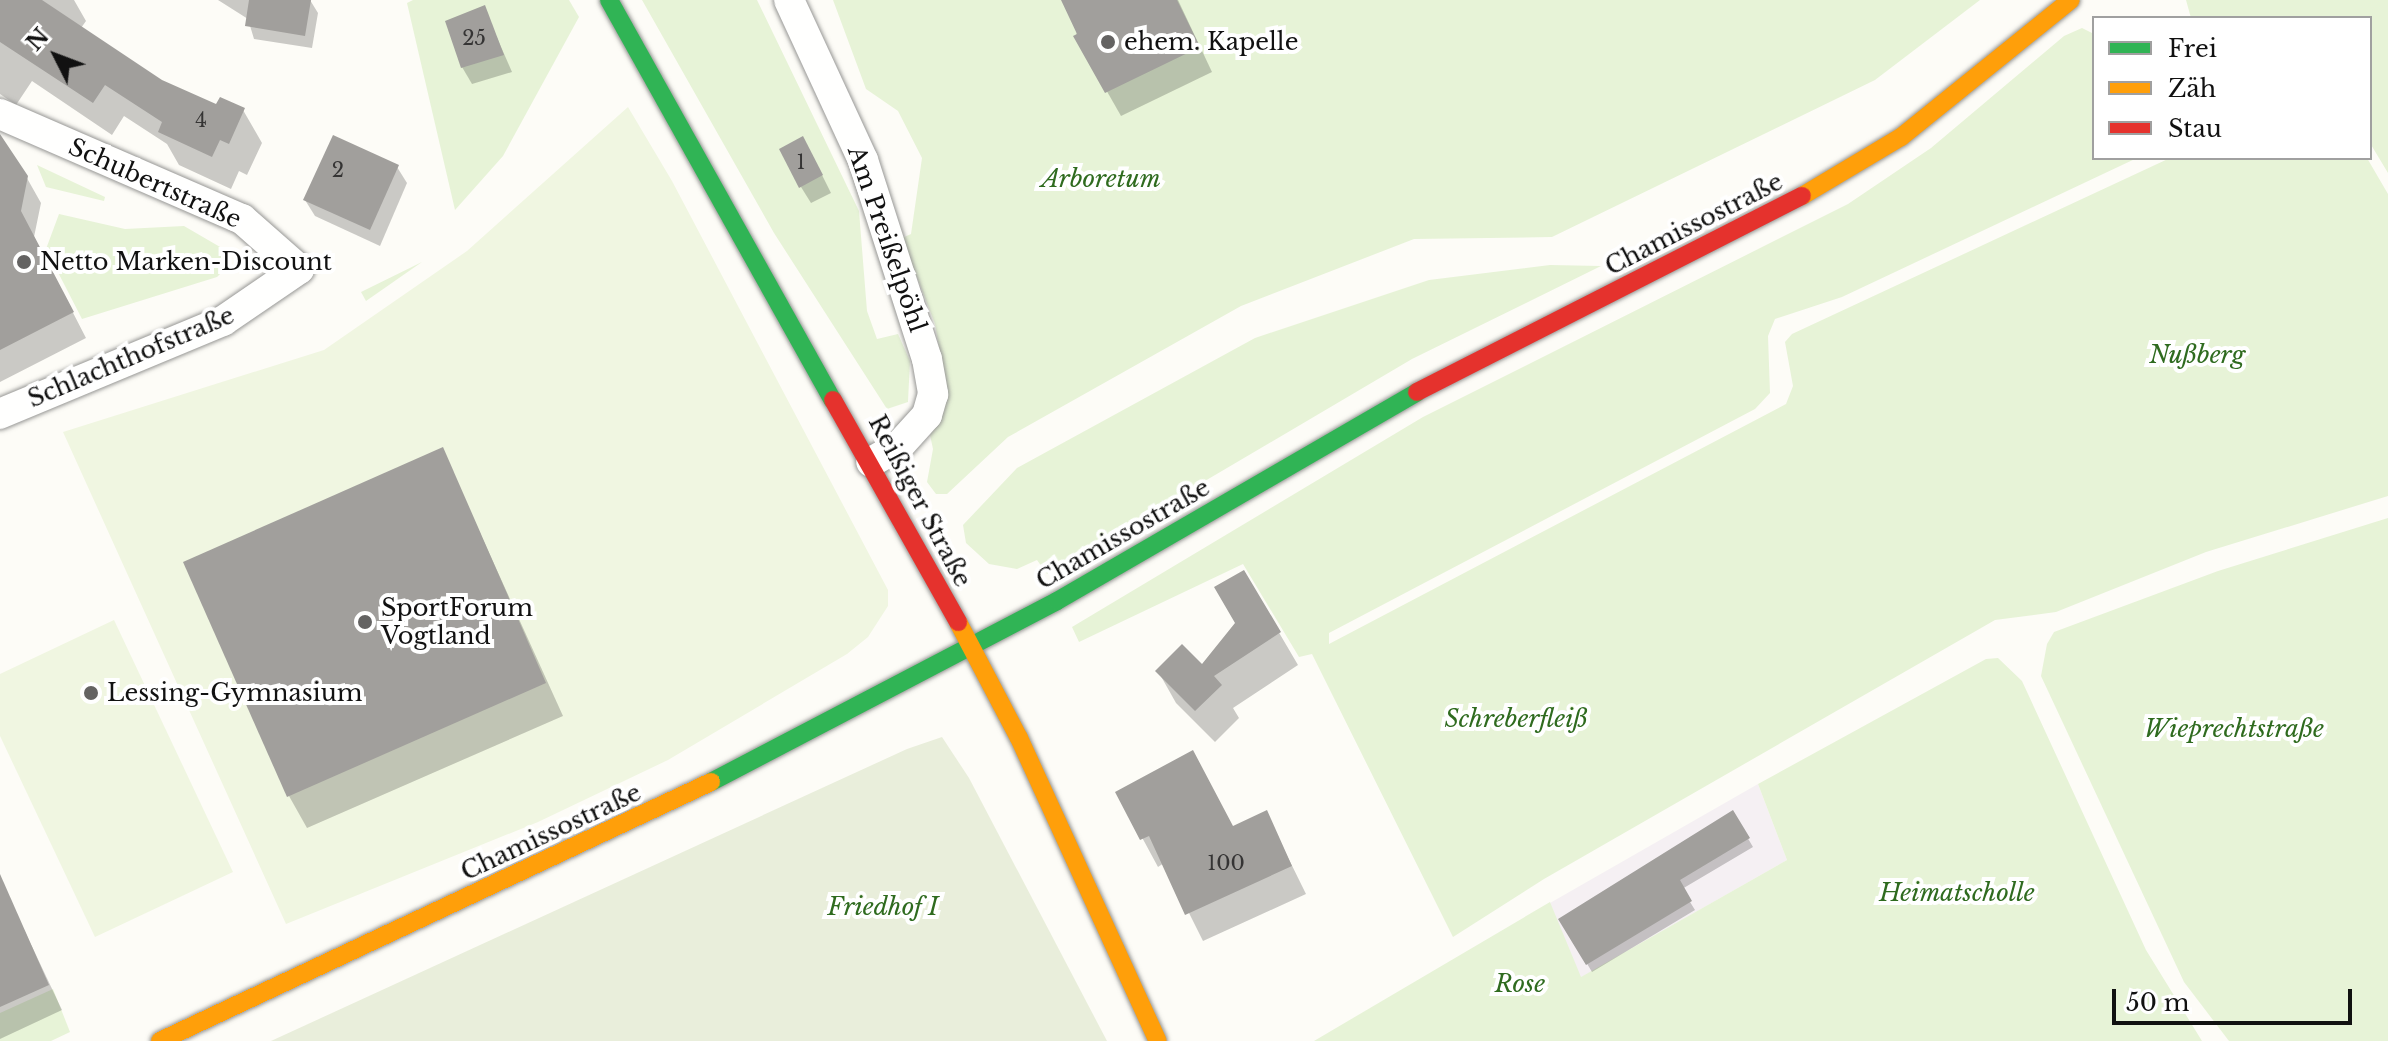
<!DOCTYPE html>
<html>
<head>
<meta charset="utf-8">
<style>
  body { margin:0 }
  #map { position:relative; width:2388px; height:1041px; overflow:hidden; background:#fdfcf7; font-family:"Libre Baskerville",serif }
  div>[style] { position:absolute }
  .industrial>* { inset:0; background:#f5f0f3 }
  .green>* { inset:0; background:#e7f3d7 }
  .cemetery>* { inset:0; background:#e9eedb }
  .pitch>* { inset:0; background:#f0f6e1 }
  .shadow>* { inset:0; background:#0003 }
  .building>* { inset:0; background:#a19f9c }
  .roads { filter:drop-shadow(0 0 2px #979795) drop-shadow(0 0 2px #979795) }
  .street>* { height:30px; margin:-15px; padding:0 15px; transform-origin:15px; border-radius:15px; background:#fffffe }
  .fast>* { height:18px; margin:-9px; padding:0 9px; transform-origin:9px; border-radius:9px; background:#30b455 }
  .slow>* { height:18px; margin:-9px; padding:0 9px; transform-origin:9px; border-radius:9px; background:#ff9f0a }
  .jam>* { height:18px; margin:-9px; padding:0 9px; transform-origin:9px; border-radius:9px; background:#e5322d }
  .dots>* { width:22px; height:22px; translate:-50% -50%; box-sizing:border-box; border:4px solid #fff; border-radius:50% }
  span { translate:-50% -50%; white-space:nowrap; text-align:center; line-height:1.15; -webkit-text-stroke:8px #fff; paint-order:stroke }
  .number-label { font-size:20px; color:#353434 }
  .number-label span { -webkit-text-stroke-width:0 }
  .poi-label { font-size:24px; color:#111 }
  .left { translate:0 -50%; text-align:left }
  .park-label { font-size:24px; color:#2f6b1f; font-style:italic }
  .street-label { font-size:24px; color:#111 }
  .legend { position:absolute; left:2092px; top:16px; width:280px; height:144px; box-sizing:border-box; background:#fff; border:2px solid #a0a0a0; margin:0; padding:10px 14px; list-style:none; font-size:24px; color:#111 }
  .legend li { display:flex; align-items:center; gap:16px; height:40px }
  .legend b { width:40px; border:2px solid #a0a0a0 }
  .north { position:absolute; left:16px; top:16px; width:80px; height:80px; -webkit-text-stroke:6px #fff; paint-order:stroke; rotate:312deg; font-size:22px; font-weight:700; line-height:32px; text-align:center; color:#111 }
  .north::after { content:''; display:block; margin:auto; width:28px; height:36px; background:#111; clip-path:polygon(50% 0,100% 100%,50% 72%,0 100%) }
  .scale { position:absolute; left:2112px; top:989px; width:240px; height:36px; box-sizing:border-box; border:4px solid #111; border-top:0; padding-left:10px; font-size:24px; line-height:28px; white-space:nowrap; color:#111; -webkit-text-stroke:6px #fff; paint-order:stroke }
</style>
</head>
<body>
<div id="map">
  <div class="industrial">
    <div style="clip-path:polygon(1758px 784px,1787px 860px,1580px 978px,1550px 903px)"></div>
  </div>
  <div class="green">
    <div style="clip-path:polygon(413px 0,569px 0,579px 17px,503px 156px,455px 210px,407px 3px)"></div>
    <div style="clip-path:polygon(642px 0,757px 0,859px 211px,867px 311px,877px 339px,898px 334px,910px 361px,908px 402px,887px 409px,774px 233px)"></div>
    <div style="clip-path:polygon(833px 0,1980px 0,1875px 80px,1552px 237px,1414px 239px,1241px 306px,1008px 437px,947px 494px,936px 494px,927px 482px,933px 449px,930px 435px,942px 414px,946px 388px,935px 324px,902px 238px,911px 234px,922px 158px,898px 111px,866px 89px)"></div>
    <div style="clip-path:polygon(2186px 0,2388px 0,2388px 173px,2370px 143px,2370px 18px,2191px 18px)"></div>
    <div style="clip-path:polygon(2082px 28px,2094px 34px,2094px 158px,2137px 158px,1842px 297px,1775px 319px,1768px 336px,1770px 393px,1755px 409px,1329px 633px,1329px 644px,1786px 404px,1793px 386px,1785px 342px,1792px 334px,2170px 158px,2367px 158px,2388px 194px,2388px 496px,2206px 552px,2056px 612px,1995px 620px,1544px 879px,1453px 937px,1312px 654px,1299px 657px,1243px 564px,1079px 642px,1072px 627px,1423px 417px,1848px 204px,1931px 148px,2064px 36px)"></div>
    <div style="clip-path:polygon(37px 165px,105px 197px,104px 201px,46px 187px)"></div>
    <div style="clip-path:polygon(59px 214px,125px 229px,184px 226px,227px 251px,228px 266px,217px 277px,82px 319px,46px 249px)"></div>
    <div style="clip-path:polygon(422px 262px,366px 301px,361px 292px)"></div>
    <div style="clip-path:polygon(1550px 265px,1601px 266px,1412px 359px,1047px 574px,1037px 560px,1017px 569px,989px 564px,966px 543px,963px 525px,1017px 468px,1255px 338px,1429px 280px)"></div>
    <div style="clip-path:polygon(2388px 518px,2388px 1041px,2229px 1041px,2184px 982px,2041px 676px,2047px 644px,2054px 632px,2218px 571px)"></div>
    <div style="clip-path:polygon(1998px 658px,2022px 681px,2146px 950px,2202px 1041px,1314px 1041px,1550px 902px,1581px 977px,1787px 860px,1758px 784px,1986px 659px)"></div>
    <div style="clip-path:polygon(53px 989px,70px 1032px,51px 1041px,0 1041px,0 1013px)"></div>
  </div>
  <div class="cemetery">
    <div style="clip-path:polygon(942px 737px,969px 778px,1107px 1041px,271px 1041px,907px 749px)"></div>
  </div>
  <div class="pitch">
    <div style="clip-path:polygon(628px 107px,672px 181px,888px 590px,888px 606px,868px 637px,847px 654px,668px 760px,538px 822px,286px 924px,63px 432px,324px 350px,467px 251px)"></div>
    <div style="clip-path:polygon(114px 620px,233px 872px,95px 937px,0 736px,0 674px)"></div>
  </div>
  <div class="shadow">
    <div style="clip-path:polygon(0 0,74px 0,86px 21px,81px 28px,161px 82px,217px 107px,243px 110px,262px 143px,247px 175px,239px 171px,231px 189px,179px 165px,167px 144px,124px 116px,112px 135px,32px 81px,16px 105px,0 94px)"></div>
    <div style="clip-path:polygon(218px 0,310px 0,318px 13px,312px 48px,254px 39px,248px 19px)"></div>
    <div style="clip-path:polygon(1082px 0,1178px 0,1212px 72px,1121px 116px,1076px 37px)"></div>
    <div style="clip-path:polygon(484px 8px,512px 72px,472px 84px,462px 67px)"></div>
    <div style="clip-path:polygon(0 155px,19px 164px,41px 203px,34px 237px,86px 338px,0 382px)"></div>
    <div style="clip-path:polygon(812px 155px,831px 193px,811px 203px,801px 187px)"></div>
    <div style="clip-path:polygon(397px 167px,407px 183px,380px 246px,315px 216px,305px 200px)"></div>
    <div style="clip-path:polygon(442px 449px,563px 716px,307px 828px,289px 796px)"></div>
    <div style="clip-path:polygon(1244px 573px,1298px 665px,1233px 708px,1239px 718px,1215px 742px,1176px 703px,1158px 671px,1202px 667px,1237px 624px)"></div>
    <div style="clip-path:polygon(1118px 793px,1233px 828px,1266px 813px,1306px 894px,1203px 941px,1164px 863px,1158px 867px)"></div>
    <div style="clip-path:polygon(1733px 813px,1753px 847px,1682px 889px,1695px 910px,1592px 972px,1561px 920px)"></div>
    <div style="clip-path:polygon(10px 900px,62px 1010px,0 1039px,0 904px)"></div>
  </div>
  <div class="building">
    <div style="clip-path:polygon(0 0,42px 0,162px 80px,216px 104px,220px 97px,245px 108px,229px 144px,220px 140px,212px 157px,158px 132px,162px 122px,105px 85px,93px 103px,0 42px)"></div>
    <div style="clip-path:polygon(249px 0,311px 0,305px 36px,245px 26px)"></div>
    <div style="clip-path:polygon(1061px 0,1177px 0,1200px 47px,1105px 93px,1073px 36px,1077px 34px)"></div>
    <div style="clip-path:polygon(485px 5px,504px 55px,461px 68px,445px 21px)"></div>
    <div style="clip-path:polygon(0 134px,28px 176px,21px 211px,74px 312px,0 350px)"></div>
    <div style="clip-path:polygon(333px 135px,399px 165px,370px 230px,303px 200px)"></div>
    <div style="clip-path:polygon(803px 136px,823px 175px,799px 188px,779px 149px)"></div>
    <div style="clip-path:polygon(443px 447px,546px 683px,287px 797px,183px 562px)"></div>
    <div style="clip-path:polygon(1244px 570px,1281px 632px,1214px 676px,1222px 685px,1195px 711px,1155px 671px,1182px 644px,1202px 664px,1235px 623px,1214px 587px)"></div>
    <div style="clip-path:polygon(1193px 750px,1233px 826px,1267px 810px,1292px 866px,1185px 915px,1149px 836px,1140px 840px,1115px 792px)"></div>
    <div style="clip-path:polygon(1733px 810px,1750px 838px,1680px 880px,1692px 901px,1586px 965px,1558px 919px)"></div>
    <div style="clip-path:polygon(0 874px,49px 985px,0 1007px)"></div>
  </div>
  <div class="roads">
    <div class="street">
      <div style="left:789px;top:0;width:176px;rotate:65.2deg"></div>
      <div style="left:863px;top:160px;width:209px;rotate:72.2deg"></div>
      <div style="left:927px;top:359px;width:36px;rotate:80deg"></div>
      <div style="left:933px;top:394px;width:22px;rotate:106deg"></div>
      <div style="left:927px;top:415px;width:42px;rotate:132.1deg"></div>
      <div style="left:899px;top:446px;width:32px;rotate:150deg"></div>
      <div style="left:0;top:114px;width:264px;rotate:23.5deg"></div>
      <div style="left:242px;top:219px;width:76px;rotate:41.3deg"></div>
      <div style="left:299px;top:269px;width:92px;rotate:145.6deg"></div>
      <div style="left:223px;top:321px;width:242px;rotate:157.4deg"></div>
    </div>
    <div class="fast">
      <div style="left:609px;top:0;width:458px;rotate:60.8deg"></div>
      <div style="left:711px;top:782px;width:390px;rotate:-27.6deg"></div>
      <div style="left:1057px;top:601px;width:416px;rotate:-30.1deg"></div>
    </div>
    <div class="slow">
      <div style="left:1802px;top:196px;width:115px;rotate:-30.8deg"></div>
      <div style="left:1901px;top:137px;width:218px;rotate:-38.9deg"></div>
      <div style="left:958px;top:622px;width:131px;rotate:62.3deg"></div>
      <div style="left:1019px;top:738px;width:333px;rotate:65.4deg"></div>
      <div style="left:160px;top:1041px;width:609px;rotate:-25.18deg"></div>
    </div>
    <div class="jam">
      <div style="left:1417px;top:392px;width:432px;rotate:-27deg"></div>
      <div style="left:833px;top:400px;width:255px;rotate:60.6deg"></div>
    </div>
  </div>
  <div class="dots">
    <div style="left:1108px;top:42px;background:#646362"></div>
    <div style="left:24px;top:262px;background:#646362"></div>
    <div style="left:365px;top:622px;background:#646362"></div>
    <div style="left:91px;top:693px;background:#646362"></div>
  </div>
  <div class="number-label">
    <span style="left:474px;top:38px">25</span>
    <span style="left:201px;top:120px">4</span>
    <span style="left:801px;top:162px">1</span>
    <span style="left:338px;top:170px">2</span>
    <span style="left:1226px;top:863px">100</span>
  </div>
  <div class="poi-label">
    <span class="left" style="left:1124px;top:42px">ehem. Kapelle</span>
    <span class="left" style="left:40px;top:262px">Netto Marken-Discount</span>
    <span class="left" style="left:381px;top:622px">SportForum<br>Vogtland</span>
    <span class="left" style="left:107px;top:693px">Lessing-Gymnasium</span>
  </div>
  <div class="park-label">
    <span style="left:1101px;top:179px">Arboretum</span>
    <span style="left:2197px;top:355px">Nußberg</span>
    <span style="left:1516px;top:719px">Schreberfleiß</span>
    <span style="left:2234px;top:729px">Wieprechtstraße</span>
    <span style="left:1957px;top:893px">Heimatscholle</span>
    <span style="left:883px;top:907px">Friedhof I</span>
    <span style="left:1520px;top:984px">Rose</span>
  </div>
  <div class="street-label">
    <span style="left:155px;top:183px;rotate:24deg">Schubertstraße</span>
    <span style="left:1694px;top:224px;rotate:-27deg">Chamissostraße</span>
    <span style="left:887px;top:239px;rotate:71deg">Am Preißelpöhl</span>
    <span style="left:131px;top:357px;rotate:-23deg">Schlachthofstraße</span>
    <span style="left:920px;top:501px;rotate:62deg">Reißiger Straße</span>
    <span style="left:1123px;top:534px;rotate:-30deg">Chamissostraße</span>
    <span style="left:551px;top:832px;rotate:-25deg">Chamissostraße</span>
  </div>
  <ul class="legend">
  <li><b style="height:10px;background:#30b455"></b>Frei</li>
  <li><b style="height:10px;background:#ff9f0a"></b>Zäh</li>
  <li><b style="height:10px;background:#e5322d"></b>Stau</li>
  </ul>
  <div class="north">N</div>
  <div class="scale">50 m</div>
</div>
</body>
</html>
